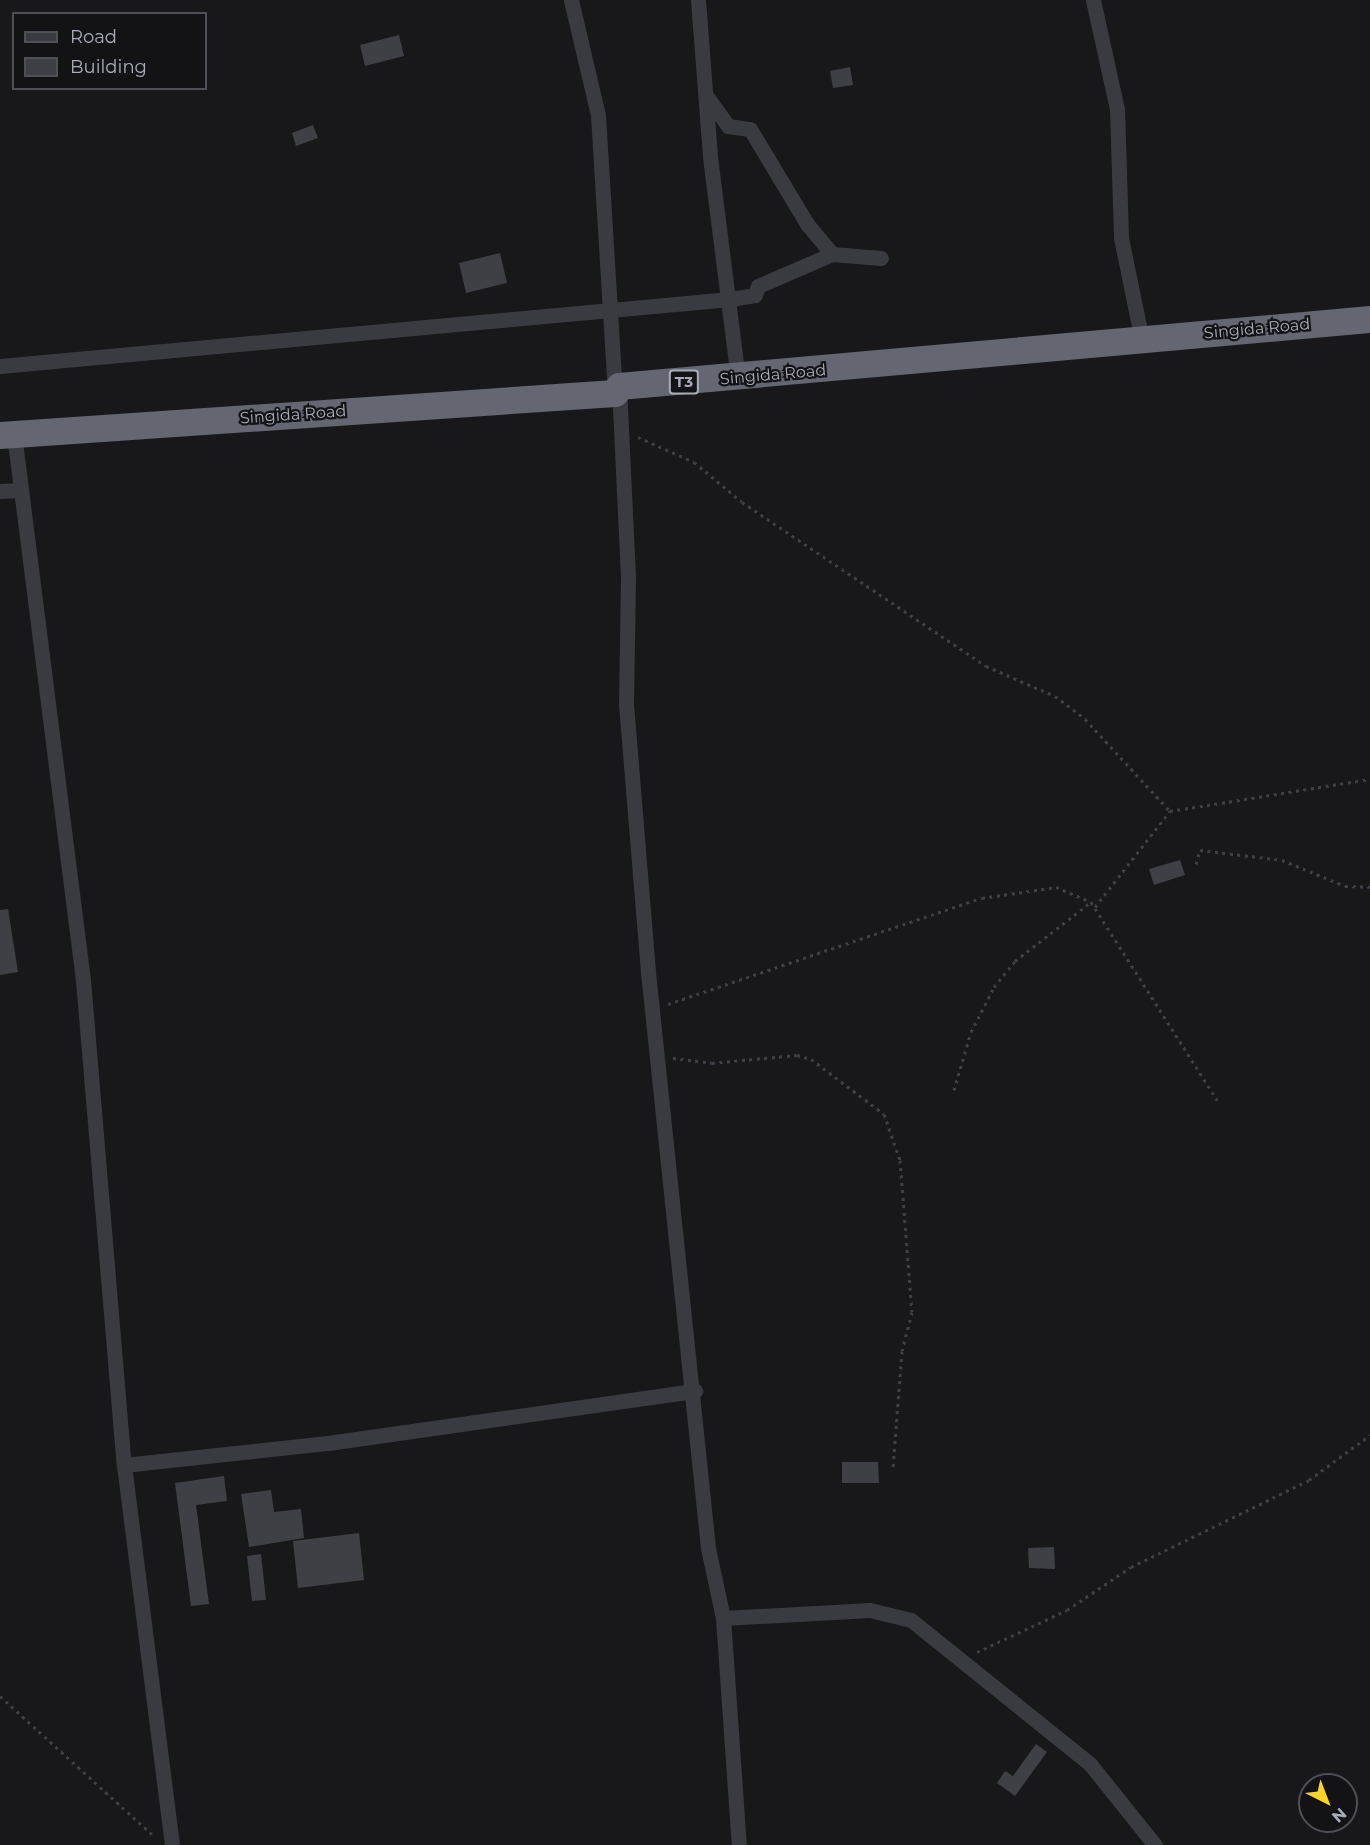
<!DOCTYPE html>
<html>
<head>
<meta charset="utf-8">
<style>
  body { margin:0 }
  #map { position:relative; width:1370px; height:1845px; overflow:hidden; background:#18181a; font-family:Montserrat,sans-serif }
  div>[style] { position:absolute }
  .building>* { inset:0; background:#3f4045 }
  .path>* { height:3px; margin-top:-1.5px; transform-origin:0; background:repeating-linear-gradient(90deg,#3e3f47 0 3px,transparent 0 7.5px) }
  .street>* { height:15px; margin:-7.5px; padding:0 7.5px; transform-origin:7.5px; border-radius:7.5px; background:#3a3b41 }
  .highway>* { height:27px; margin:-13.5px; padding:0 13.5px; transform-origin:13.5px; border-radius:13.5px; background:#646671 }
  span { translate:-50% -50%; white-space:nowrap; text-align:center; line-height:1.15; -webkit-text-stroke:4.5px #131315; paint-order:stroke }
  .shield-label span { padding:2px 4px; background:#131315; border:2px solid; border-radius:4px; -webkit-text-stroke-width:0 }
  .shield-label { font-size:15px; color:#a9acbb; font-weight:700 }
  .street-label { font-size:16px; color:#a9acbb }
  .legend { position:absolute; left:12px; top:12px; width:195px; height:78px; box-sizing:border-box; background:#131315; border:2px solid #4f5057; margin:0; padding:8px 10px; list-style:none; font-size:18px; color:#a9acbb }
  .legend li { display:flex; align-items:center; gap:12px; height:30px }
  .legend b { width:30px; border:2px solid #4f5057 }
  .north { position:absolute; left:1298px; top:1773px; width:60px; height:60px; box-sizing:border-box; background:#131315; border:2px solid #4f5057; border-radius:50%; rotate:138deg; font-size:16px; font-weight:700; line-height:24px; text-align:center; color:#a9acbb }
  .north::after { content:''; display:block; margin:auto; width:21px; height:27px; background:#ffd32b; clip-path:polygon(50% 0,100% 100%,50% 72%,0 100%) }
</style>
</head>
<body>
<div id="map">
  <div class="building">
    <div style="clip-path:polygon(399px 35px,404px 56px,365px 66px,360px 45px)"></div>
    <div style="clip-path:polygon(850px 67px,853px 85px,833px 88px,830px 71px)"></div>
    <div style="clip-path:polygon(313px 125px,318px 138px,296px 146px,292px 133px)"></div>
    <div style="clip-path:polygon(500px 253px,507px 283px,466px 293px,459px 263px)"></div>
    <div style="clip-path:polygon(1180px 860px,1185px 875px,1154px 885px,1149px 869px)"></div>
    <div style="clip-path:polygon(8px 909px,18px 972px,0 975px,0 910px)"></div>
    <div style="clip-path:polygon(842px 1462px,878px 1462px,879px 1483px,842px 1483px)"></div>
    <div style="clip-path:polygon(224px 1476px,227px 1501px,196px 1505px,209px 1604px,191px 1606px,175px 1483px)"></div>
    <div style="clip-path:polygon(271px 1490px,274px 1512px,301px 1509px,304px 1538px,249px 1547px,241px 1494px)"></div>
    <div style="clip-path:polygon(359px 1533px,364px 1580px,298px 1588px,293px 1541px)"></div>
    <div style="clip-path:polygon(1054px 1547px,1055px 1569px,1029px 1568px,1028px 1548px)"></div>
    <div style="clip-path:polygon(261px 1554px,266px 1600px,252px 1601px,247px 1556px)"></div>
    <div style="clip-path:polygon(1036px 1744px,1047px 1752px,1015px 1796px,997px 1783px,1005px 1771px,1013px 1776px)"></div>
  </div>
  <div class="path">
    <div style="left:638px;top:437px;width:61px;rotate:24.1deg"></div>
    <div style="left:694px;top:462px;width:62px;rotate:39.8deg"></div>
    <div style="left:742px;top:502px;width:294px;rotate:33.9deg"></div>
    <div style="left:986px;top:666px;width:75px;rotate:23.5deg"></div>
    <div style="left:1055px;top:696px;width:38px;rotate:37deg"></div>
    <div style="left:1085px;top:719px;width:125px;rotate:47.3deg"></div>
    <div style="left:1196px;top:864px;width:15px;rotate:-74deg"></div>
    <div style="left:1200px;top:850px;width:83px;rotate:7deg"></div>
    <div style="left:1282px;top:860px;width:68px;rotate:22.4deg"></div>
    <div style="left:1345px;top:886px;width:25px;rotate:2deg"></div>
    <div style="left:1095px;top:907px;width:122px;rotate:-52deg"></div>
    <div style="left:1170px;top:811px;width:203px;rotate:-9.1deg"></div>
    <div style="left:668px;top:1004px;width:331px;rotate:-18.7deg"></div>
    <div style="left:982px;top:898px;width:75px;rotate:-8.5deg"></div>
    <div style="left:1056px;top:887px;width:38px;rotate:23deg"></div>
    <div style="left:1091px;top:902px;width:235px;rotate:57.5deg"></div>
    <div style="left:673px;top:1058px;width:39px;rotate:7deg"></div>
    <div style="left:712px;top:1063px;width:85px;rotate:-5.4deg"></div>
    <div style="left:797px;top:1055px;width:15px;rotate:16deg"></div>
    <div style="left:811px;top:1059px;width:91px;rotate:37deg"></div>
    <div style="left:884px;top:1114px;width:49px;rotate:70.8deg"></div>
    <div style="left:900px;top:1160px;width:152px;rotate:85.5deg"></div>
    <div style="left:912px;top:1312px;width:40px;rotate:104.4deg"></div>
    <div style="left:902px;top:1351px;width:117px;rotate:94.4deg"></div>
    <div style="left:954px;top:1090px;width:60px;rotate:-73.7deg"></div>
    <div style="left:971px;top:1032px;width:51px;rotate:-62.9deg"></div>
    <div style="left:994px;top:987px;width:33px;rotate:-51deg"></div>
    <div style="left:1015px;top:961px;width:96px;rotate:-37.8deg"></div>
    <div style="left:977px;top:1652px;width:99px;rotate:-25deg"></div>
    <div style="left:1067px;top:1610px;width:77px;rotate:-33.9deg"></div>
    <div style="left:1131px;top:1567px;width:198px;rotate:-26deg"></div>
    <div style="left:1309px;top:1480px;width:76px;rotate:-36.4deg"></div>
    <div style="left:0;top:1696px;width:208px;rotate:42.3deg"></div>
  </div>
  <div class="street">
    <div style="left:571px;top:0;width:118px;rotate:76.8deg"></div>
    <div style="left:598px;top:115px;width:279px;rotate:86.5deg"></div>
    <div style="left:698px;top:0;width:157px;rotate:85.6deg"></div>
    <div style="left:710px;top:157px;width:223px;rotate:82.8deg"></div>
    <div style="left:1093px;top:0;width:112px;rotate:77.6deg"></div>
    <div style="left:1117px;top:109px;width:129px;rotate:88.2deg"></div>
    <div style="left:1121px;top:238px;width:104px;rotate:78.4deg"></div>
    <div style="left:707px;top:97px;width:36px;rotate:54deg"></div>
    <div style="left:728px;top:126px;width:22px;rotate:8deg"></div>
    <div style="left:750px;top:129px;width:111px;rotate:59deg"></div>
    <div style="left:807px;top:224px;width:39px;rotate:50deg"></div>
    <div style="left:832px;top:254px;width:49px;rotate:4.7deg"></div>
    <div style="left:0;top:366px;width:733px;rotate:-5.24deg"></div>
    <div style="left:730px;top:299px;width:25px;rotate:-9deg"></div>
    <div style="left:755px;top:295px;width:9px;rotate:-72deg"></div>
    <div style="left:758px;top:286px;width:81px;rotate:-23.4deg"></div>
    <div style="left:619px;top:386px;width:192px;rotate:87.3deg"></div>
    <div style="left:628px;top:578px;width:126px;rotate:90.9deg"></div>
    <div style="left:626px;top:704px;width:269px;rotate:85.3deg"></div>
    <div style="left:648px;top:972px;width:579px;rotate:84.05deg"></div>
    <div style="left:708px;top:1548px;width:72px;rotate:77.9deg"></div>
    <div style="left:723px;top:1618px;width:147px;rotate:-3.1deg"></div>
    <div style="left:870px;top:1610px;width:42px;rotate:13.7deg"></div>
    <div style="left:911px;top:1620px;width:230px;rotate:38.8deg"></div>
    <div style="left:1090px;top:1764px;width:104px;rotate:51.3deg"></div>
    <div style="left:14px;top:434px;width:550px;rotate:82.8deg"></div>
    <div style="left:83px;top:980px;width:487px;rotate:85.2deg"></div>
    <div style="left:124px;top:1465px;width:383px;rotate:82.8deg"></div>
    <div style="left:0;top:491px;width:21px;rotate:-3deg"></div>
    <div style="left:124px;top:1465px;width:205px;rotate:-6.2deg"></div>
    <div style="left:328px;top:1443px;width:371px;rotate:-8.1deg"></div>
    <div style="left:723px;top:1618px;width:228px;rotate:86deg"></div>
  </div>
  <div class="highway">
    <div style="left:0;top:435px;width:616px;rotate:-3.91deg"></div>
    <div style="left:615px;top:393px;width:8px;rotate:-60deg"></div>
    <div style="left:619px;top:386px;width:754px;rotate:-5.1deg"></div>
  </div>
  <div class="shield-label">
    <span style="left:684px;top:382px">T3</span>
  </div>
  <div class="street-label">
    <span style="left:1257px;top:329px;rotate:-5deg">Singida Road</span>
    <span style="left:773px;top:375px;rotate:-5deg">Singida Road</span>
    <span style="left:293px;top:415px;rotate:-4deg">Singida Road</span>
  </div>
  <ul class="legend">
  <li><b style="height:8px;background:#3a3b41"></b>Road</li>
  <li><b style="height:16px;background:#3f4045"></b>Building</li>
  </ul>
  <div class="north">N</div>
</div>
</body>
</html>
